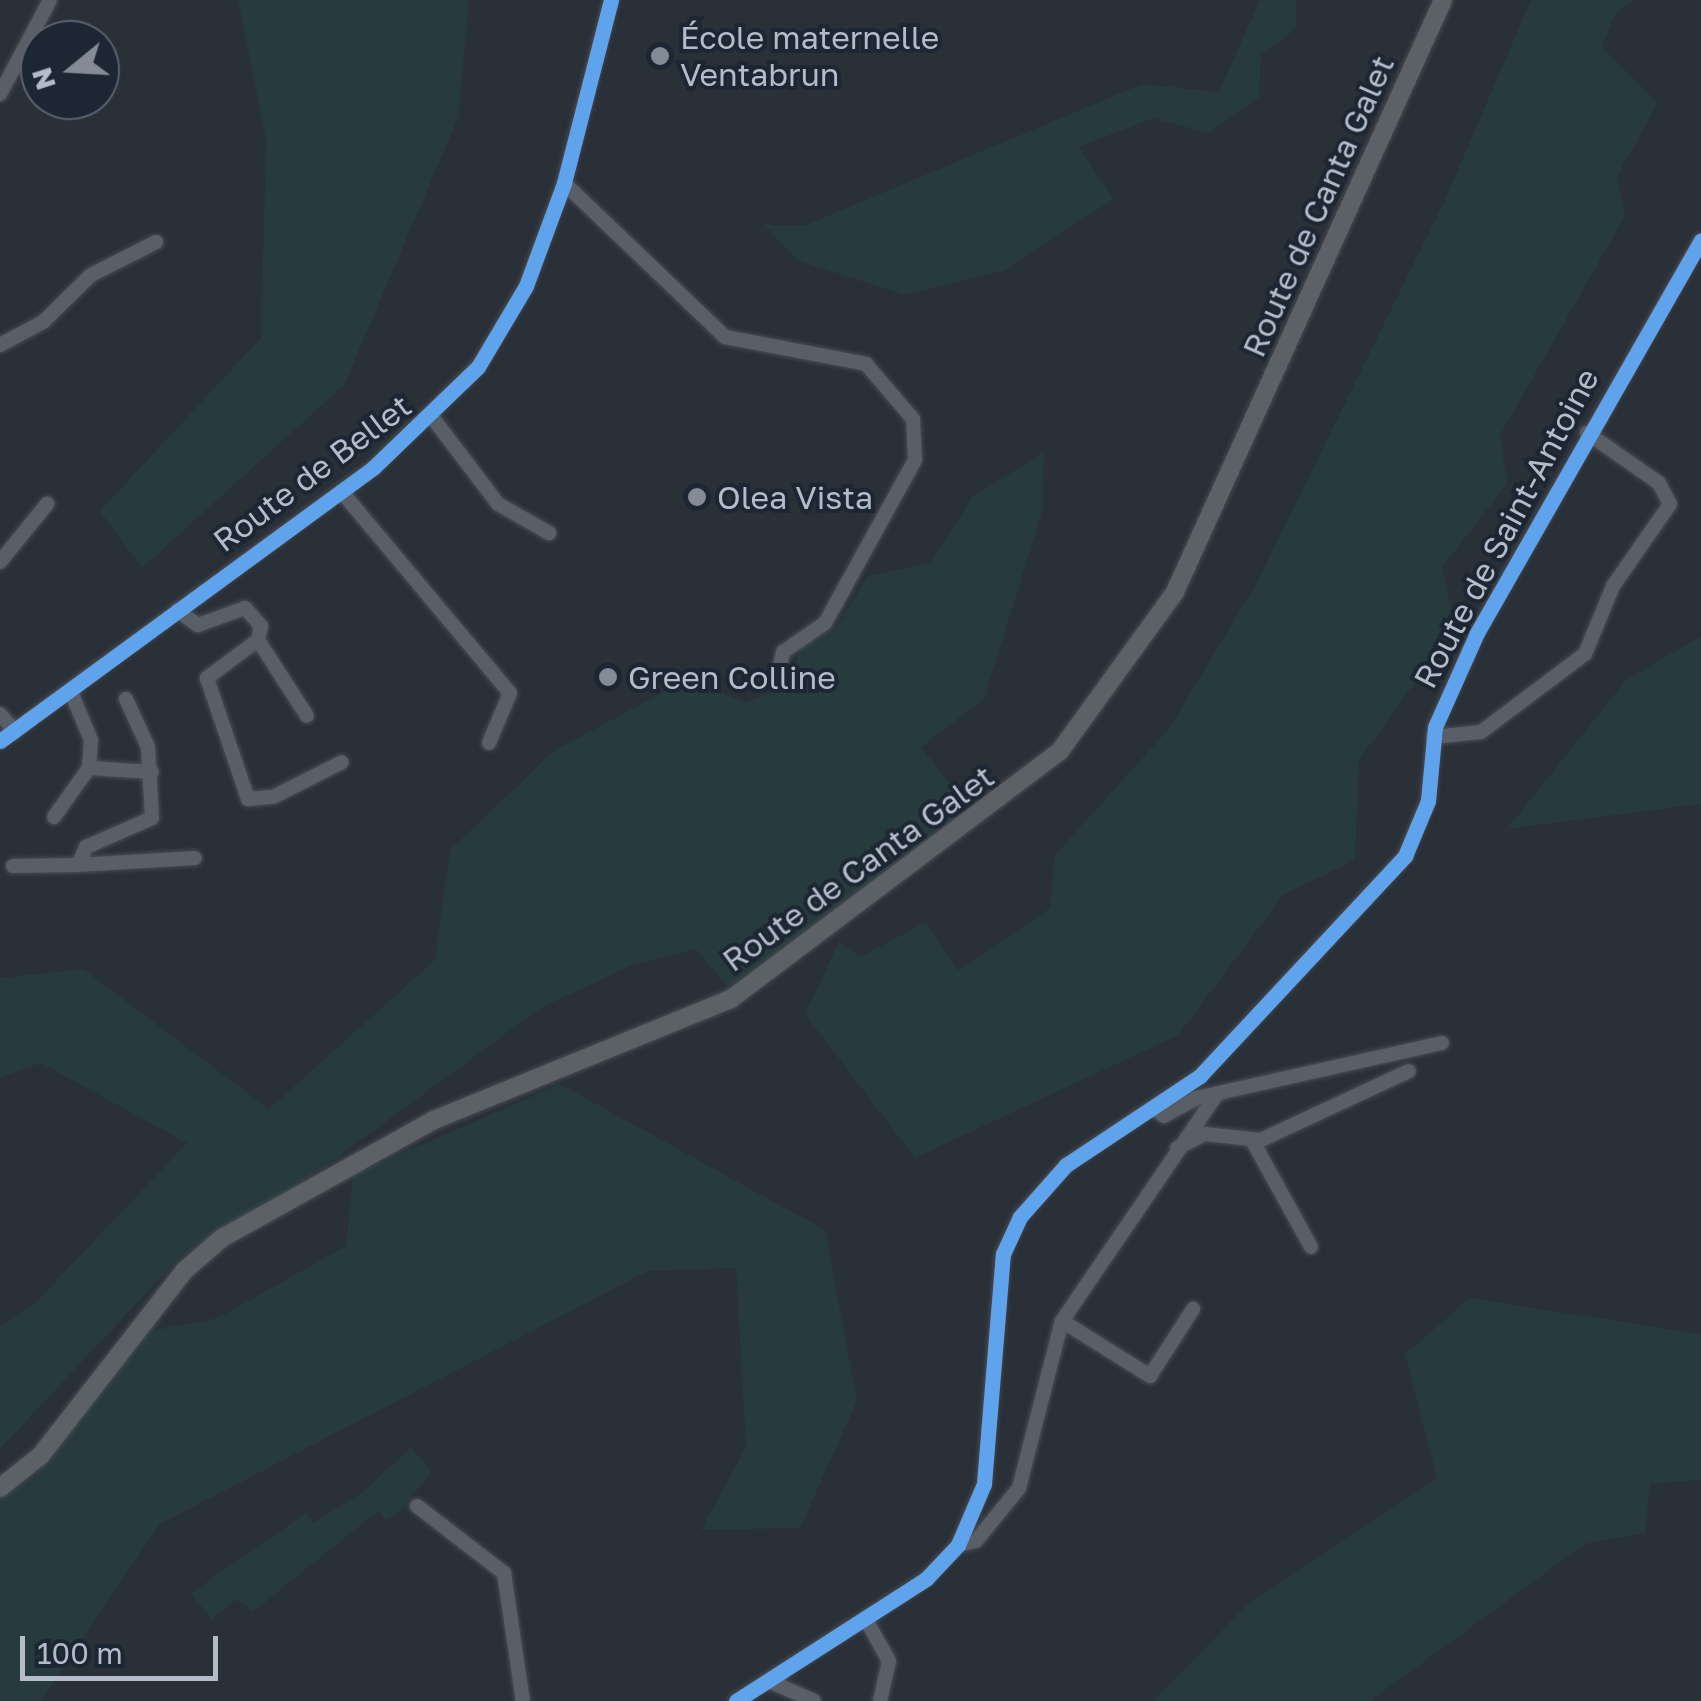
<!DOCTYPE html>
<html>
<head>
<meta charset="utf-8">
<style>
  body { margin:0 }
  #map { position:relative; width:1701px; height:1701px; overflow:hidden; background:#2a3038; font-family:"Golos Text",sans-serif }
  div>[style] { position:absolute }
  .green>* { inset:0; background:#273a3e }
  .roads { filter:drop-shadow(0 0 2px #484c53) drop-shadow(0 0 2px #484c53) }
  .minor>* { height:14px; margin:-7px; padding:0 7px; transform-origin:7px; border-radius:7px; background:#5a5e66 }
  .major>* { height:18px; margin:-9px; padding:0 9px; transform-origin:9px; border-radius:9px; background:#5c6168 }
  .cycleway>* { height:15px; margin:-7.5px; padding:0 7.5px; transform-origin:7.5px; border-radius:7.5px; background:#60a3ed }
  .dots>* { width:28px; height:28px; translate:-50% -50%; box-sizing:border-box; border:5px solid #1d2633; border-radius:50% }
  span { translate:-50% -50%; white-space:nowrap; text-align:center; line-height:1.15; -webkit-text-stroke:8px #1d2633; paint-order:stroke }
  .poi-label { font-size:32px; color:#b4bcc9 }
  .left { translate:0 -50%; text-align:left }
  .street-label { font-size:32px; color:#b4bcc9 }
  .north { position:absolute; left:20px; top:20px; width:100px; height:100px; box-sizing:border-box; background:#1d2633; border:2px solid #59626f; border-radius:50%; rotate:252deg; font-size:28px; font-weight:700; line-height:40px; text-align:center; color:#b4bcc9 }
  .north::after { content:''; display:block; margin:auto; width:35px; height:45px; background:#848b96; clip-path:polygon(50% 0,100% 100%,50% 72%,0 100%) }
  .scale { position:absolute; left:20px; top:1636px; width:198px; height:45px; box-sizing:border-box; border:5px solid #b4bcc9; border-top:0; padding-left:12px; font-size:30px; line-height:35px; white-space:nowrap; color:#b4bcc9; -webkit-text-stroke:8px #1d2633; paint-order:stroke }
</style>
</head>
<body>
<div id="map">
  <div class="green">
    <div style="clip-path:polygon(238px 0,469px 0,458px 118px,344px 385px,142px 568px,100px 511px,261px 338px,266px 139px)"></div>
    <div style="clip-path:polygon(1260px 0,1296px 0,1296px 29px,1261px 54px,1259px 97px,1209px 133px,1153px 118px,1079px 147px,1114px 199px,1003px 271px,904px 295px,797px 260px,764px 225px,806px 225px,1142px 84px,1219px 92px)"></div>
    <div style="clip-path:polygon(1531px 0,1635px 0,1615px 14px,1602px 47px,1658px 103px,1617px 176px,1625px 216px,1500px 435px,1507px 484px,1442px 567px,1455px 627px,1359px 760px,1355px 860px,1283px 895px,1178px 1035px,915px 1158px,805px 1014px,839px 942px,861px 957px,926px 922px,958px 970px,1050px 908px,1055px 855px,1168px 730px,1254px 588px,1445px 200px)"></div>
    <div style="clip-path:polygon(1044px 452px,1042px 512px,984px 699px,921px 747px,965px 803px,939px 836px,728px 987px,696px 949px,633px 965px,542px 1007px,323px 1168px,176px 1261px,0 1449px,0 1327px,37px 1301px,187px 1143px,41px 1063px,0 1077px,0 978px,83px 969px,269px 1109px,435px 960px,450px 850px,555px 750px,689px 679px,745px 703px,791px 685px,800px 646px,838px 625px,868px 576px,931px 563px,972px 497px)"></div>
    <div style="clip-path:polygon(1701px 636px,1701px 804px,1507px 829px,1626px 680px)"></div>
    <div style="clip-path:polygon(560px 1084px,825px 1230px,857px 1401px,800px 1528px,701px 1530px,746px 1447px,736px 1268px,648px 1271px,160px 1524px,41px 1701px,0 1701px,0 1498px,35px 1476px,151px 1331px,218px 1318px,346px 1246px,353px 1175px)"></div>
    <div style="clip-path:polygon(1470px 1298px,1701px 1334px,1701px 1480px,1650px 1484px,1645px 1533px,1585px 1544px,1370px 1701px,1153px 1701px,1247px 1605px,1437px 1478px,1405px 1354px)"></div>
    <div style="clip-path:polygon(411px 1447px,431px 1471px,404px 1507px,386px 1520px,379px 1510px,253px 1612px,237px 1599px,211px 1619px,191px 1593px,306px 1513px,313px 1523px,363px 1492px)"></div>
  </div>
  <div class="roads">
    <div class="minor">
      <div style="left:0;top:94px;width:106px;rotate:-62deg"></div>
      <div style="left:564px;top:183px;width:223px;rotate:43.7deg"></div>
      <div style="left:725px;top:337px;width:144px;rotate:10.8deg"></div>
      <div style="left:866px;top:364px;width:72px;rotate:49.5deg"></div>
      <div style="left:913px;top:419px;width:41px;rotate:87.2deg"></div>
      <div style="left:915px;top:460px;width:186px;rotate:118.9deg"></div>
      <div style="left:825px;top:623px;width:51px;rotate:145.4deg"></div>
      <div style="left:783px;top:652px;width:31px;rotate:101deg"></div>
      <div style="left:0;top:345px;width:49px;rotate:-28.1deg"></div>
      <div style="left:43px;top:322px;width:67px;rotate:-44.4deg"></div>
      <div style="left:91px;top:275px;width:73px;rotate:-26.9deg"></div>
      <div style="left:432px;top:417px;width:109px;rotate:52.8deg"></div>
      <div style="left:498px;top:504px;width:59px;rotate:29.6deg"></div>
      <div style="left:341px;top:491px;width:263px;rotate:50.1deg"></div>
      <div style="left:510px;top:693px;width:54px;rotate:112.8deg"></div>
      <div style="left:0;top:562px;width:75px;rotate:-51deg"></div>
      <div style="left:177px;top:610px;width:26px;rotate:36deg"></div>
      <div style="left:198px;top:625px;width:50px;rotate:-19.9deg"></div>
      <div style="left:245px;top:608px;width:24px;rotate:48deg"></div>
      <div style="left:261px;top:626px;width:14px;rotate:102deg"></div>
      <div style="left:258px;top:640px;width:64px;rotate:143.3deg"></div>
      <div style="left:207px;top:678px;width:128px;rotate:71.3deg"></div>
      <div style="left:248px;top:799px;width:25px;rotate:-5deg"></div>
      <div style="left:273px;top:797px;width:77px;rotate:-26.9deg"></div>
      <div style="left:258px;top:640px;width:90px;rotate:57.2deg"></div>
      <div style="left:0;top:714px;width:23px;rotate:49deg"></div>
      <div style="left:1433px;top:737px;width:48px;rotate:-5.9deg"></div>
      <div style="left:1481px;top:732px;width:130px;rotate:-36.9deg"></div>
      <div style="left:1585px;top:654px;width:74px;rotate:-67.6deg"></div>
      <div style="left:1613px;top:586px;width:100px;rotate:-55.2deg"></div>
      <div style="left:1670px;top:504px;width:24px;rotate:-118deg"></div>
      <div style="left:1659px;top:483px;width:88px;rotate:-145.2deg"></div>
      <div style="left:0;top:741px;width:462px;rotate:-36.2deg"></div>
      <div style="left:373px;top:468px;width:146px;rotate:-43.9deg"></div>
      <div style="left:478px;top:367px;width:94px;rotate:-59.3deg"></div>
      <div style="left:526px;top:286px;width:110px;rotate:-69.7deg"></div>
      <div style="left:564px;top:183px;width:189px;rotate:-75.6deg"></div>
      <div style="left:89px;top:768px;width:63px;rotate:3.6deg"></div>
      <div style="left:54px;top:817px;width:60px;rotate:-54.5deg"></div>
      <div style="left:89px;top:768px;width:28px;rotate:-86deg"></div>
      <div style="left:91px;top:740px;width:52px;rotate:-112.6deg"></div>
      <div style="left:78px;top:865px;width:117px;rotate:-3.4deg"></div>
      <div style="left:13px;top:866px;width:65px;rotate:-0.9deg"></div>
      <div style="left:78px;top:865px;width:20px;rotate:-66deg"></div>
      <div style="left:86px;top:847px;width:72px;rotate:-23.7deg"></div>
      <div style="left:152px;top:818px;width:71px;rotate:-93.2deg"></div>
      <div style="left:148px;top:747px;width:53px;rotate:-114.6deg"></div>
      <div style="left:1155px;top:1109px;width:11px;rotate:38deg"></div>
      <div style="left:1164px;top:1116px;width:37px;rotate:-29deg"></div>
      <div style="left:1196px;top:1098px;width:252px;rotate:-12.6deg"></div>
      <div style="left:1252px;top:1140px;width:122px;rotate:61.1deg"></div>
      <div style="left:1177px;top:1148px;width:31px;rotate:-27deg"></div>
      <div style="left:1205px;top:1134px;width:56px;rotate:6.1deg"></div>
      <div style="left:1261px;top:1140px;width:163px;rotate:-25deg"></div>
      <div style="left:1062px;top:1321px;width:104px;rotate:32deg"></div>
      <div style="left:1150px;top:1376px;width:80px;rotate:-57.3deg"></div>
      <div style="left:417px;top:1506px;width:110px;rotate:37.6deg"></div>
      <div style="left:504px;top:1573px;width:129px;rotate:81.6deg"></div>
      <div style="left:958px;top:1545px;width:18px;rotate:-13deg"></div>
      <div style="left:976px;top:1541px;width:68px;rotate:-50.9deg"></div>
      <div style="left:1019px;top:1488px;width:172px;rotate:-75.6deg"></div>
      <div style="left:1062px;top:1321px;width:273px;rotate:-55.7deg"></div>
      <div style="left:865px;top:1618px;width:49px;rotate:60.8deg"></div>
      <div style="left:889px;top:1661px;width:41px;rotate:102.7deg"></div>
      <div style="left:769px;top:1681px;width:49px;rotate:24deg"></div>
      <div style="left:736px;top:1701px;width:226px;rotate:-32.7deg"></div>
      <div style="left:926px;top:1579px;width:47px;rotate:-46.7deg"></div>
      <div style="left:958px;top:1545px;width:66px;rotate:-66.9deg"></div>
      <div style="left:984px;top:1484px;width:231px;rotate:-85.3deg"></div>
      <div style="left:1003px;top:1254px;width:41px;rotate:-65.3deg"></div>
      <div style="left:1020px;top:1217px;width:69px;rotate:-48.5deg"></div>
      <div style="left:1066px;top:1165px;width:161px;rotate:-33.6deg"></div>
      <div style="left:1200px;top:1076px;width:301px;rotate:-47deg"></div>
      <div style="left:1405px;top:856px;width:60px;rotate:-67.3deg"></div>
      <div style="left:1428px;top:801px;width:74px;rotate:-84.6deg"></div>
      <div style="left:1435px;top:727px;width:103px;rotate:-65.9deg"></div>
      <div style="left:1477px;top:633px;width:452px;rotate:-60.3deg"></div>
    </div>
    <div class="major">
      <div style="left:0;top:1488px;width:53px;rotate:-38.8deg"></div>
      <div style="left:41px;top:1455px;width:233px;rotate:-52.1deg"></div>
      <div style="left:184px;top:1271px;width:50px;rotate:-41deg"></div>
      <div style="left:222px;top:1238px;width:243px;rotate:-29.1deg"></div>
      <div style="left:434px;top:1120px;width:321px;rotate:-22.2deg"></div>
      <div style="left:731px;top:999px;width:412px;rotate:-37deg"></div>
      <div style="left:1060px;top:751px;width:196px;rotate:-54.1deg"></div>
      <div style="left:1175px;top:592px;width:650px;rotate:-65.64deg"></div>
    </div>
  </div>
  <div class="cycleway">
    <div style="left:0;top:741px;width:462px;rotate:-36.2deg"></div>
    <div style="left:373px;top:468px;width:146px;rotate:-43.9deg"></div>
    <div style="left:478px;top:367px;width:94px;rotate:-59.3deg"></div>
    <div style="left:526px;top:286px;width:110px;rotate:-69.7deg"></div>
    <div style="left:564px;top:183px;width:189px;rotate:-75.6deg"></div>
    <div style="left:736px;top:1701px;width:226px;rotate:-32.7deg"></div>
    <div style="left:926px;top:1579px;width:47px;rotate:-46.7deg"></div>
    <div style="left:958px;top:1545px;width:66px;rotate:-66.9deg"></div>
    <div style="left:984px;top:1484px;width:231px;rotate:-85.3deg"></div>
    <div style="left:1003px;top:1254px;width:41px;rotate:-65.3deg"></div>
    <div style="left:1020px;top:1217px;width:69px;rotate:-48.5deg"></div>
    <div style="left:1066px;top:1165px;width:161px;rotate:-33.6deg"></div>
    <div style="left:1200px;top:1076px;width:301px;rotate:-47deg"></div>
    <div style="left:1405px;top:856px;width:60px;rotate:-67.3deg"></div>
    <div style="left:1428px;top:801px;width:74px;rotate:-84.6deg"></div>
    <div style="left:1435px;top:727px;width:103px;rotate:-65.9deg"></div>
    <div style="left:1477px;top:633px;width:452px;rotate:-60.3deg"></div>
  </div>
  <div class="dots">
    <div style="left:660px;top:56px;background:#848b96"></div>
    <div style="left:697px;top:497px;background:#848b96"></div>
    <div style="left:608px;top:677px;background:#848b96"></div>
  </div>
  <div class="poi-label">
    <span class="left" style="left:680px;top:56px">École maternelle<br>Ventabrun</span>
    <span class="left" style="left:717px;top:497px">Olea Vista</span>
    <span class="left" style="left:628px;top:677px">Green Colline</span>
  </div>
  <div class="street-label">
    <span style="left:1318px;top:206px;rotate:-66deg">Route de Canta Galet</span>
    <span style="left:312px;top:473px;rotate:-37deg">Route de Bellet</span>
    <span style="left:1506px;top:528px;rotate:-62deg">Route de Saint-Antoine</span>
    <span style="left:858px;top:868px;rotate:-36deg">Route de Canta Galet</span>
  </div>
  <div class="north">N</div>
  <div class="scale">100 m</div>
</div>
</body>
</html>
